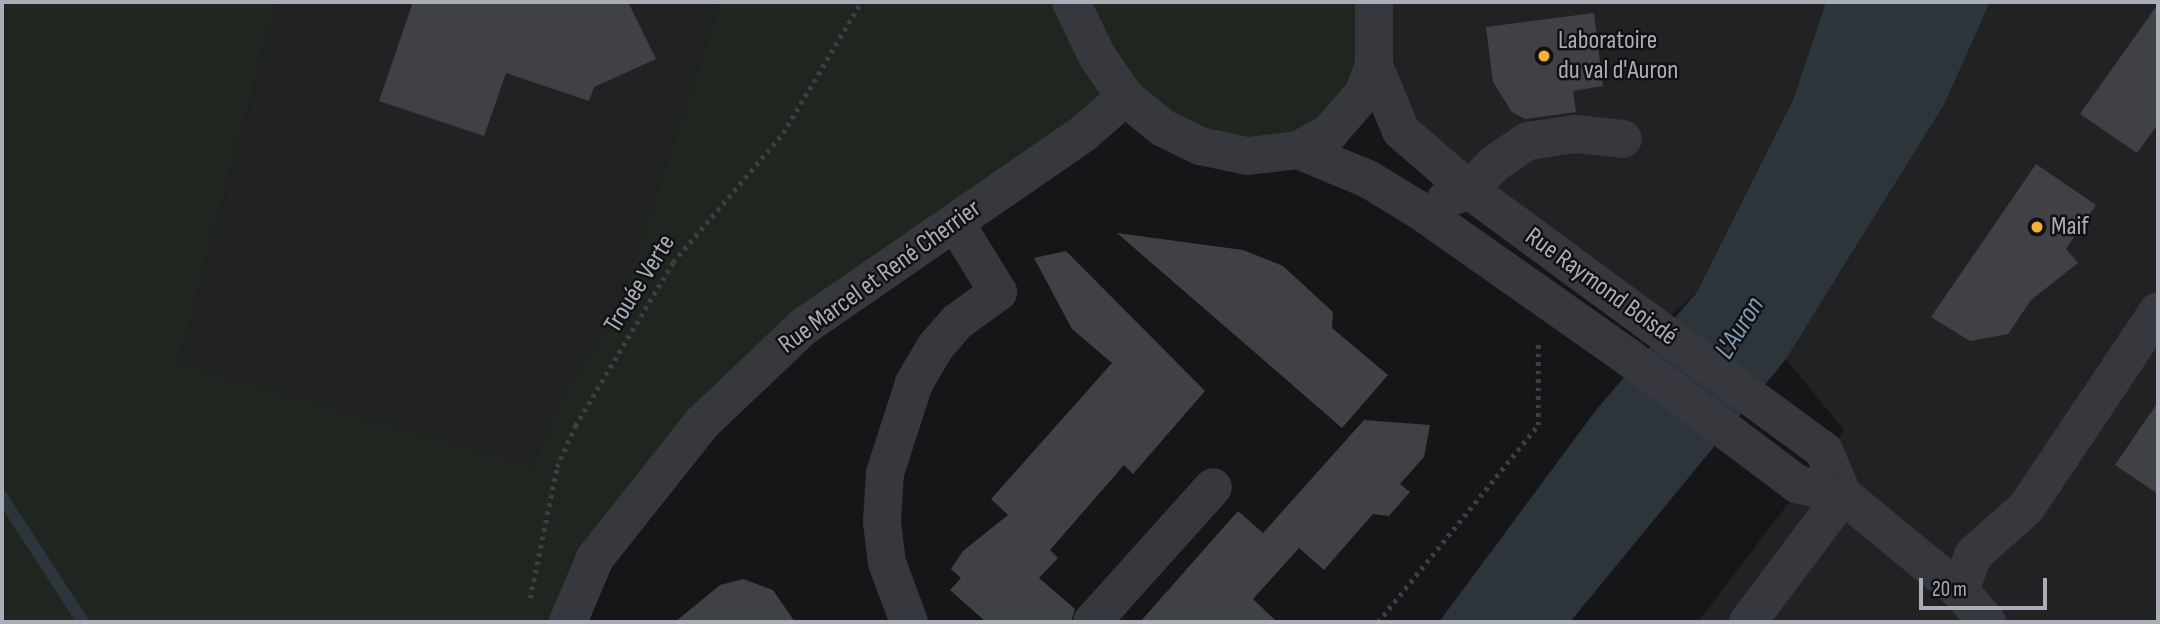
<!DOCTYPE html>
<html>
<head>
<meta charset="utf-8">
<style>
  body { margin:0 }
  #map { position:relative; width:2160px; height:624px; overflow:hidden; background:#161618; font-family:"Sofia Sans Condensed",sans-serif }
  div>[style] { position:absolute }
  .built>* { inset:0; background:#222225 }
  .green>* { inset:0; background:#1e261f }
  .water>* { inset:0; background:#2c353c }
  .stream>* { height:12px; margin:-6px; padding:0 6px; transform-origin:6px; border-radius:6px; background:#2c353c }
  .building>* { inset:0; background:#404145 }
  .path>* { height:4.5px; margin-top:-2.25px; transform-origin:0; background:repeating-linear-gradient(90deg,#3d3f44 0 3.5px,transparent 0 8.5px) }
  .minor>* { height:38px; margin:-19px; padding:0 19px; transform-origin:19px; border-radius:19px; background:#37383d }
  .dots>* { width:19px; height:19px; translate:-50% -50%; box-sizing:border-box; border:4px solid #111113; border-radius:50% }
  span { translate:-50% -50%; white-space:nowrap; text-align:center; line-height:1.15; -webkit-text-stroke:5px #111113; paint-order:stroke }
  .poi-label { font-size:26px; color:#a8adb8 }
  .left { translate:0 -50%; text-align:left }
  .street-label { font-size:26px; color:#a8adb8 }
  .water-label { font-size:28px; color:#7f9bb3; font-style:italic }
  .frame { position:absolute; inset:0; border:4px solid #a8adb8; pointer-events:none }
  .scale { position:absolute; left:1919px; top:578px; width:128px; height:32px; box-sizing:border-box; border:4px solid #a8adb8; border-top:0; padding-left:9px; font-size:21px; line-height:24px; white-space:nowrap; color:#a8adb8; -webkit-text-stroke:5px #111113; paint-order:stroke }
</style>
</head>
<body>
<div id="map">
  <div class="built">
    <div style="clip-path:polygon(277px 2px,718px 2px,613px 319px,566px 386px,531px 465px,180px 362px)"></div>
    <div style="clip-path:polygon(1374px 2px,1826px 2px,1793px 100px,1697px 292px,1657px 328px,1401px 131px)"></div>
    <div style="clip-path:polygon(1990px 2px,2158px 2px,2158px 622px,1698px 622px,1844px 430px,1786px 359px,1945px 103px)"></div>
  </div>
  <div class="green">
    <div style="clip-path:polygon(2px 2px,277px 2px,180px 362px,531px 465px,566px 386px,613px 319px,718px 2px,1374px 2px,1363px 94px,1247px 156px,1126px 97px,803px 327px,568px 622px,2px 622px)"></div>
  </div>
  <div class="water">
    <div style="clip-path:polygon(1826px 2px,1990px 2px,1945px 103px,1786px 359px,1570px 622px,1439px 622px,1596px 410px,1697px 292px,1793px 100px)"></div>
  </div>
  <div class="stream">
    <div style="left:2px;top:497px;width:149px;rotate:57.1deg"></div>
  </div>
  <div class="building">
    <div style="clip-path:polygon(413px 2px,628px 2px,656px 59px,594px 87px,589px 101px,506px 73px,484px 136px,379px 101px)"></div>
    <div style="clip-path:polygon(2158px 4px,2158px 124px,2137px 153px,2080px 114px)"></div>
    <div style="clip-path:polygon(1594px 13px,1603px 86px,1573px 91px,1576px 112px,1525px 119px,1512px 112px,1493px 82px,1486px 27px)"></div>
    <div style="clip-path:polygon(2036px 164px,2096px 205px,2066px 249px,2078px 263px,2031px 300px,2008px 334px,1970px 341px,1931px 317px)"></div>
    <div style="clip-path:polygon(1117px 233px,1243px 250px,1283px 266px,1333px 312px,1332px 328px,1388px 375px,1342px 428px)"></div>
    <div style="clip-path:polygon(1066px 251px,1205px 391px,1133px 474px,1124px 465px,1050px 550px,1058px 558px,1039px 578px,1075px 609px,1071px 622px,986px 622px,950px 590px,961px 578px,951px 569px,963px 551px,1008px 515px,991px 499px,1112px 363px,1072px 329px,1034px 258px)"></div>
    <div style="clip-path:polygon(2158px 402px,2158px 494px,2115px 465px)"></div>
    <div style="clip-path:polygon(1364px 420px,1430px 425px,1424px 457px,1400px 484px,1410px 492px,1389px 516px,1373px 514px,1324px 570px,1299px 548px,1253px 599px,1277px 622px,1140px 622px,1238px 511px,1263px 533px)"></div>
    <div style="clip-path:polygon(743px 579px,773px 590px,795px 622px,675px 622px,720px 585px)"></div>
  </div>
  <div class="path">
    <div style="left:530px;top:598px;width:134px;rotate:-78.4deg"></div>
    <div style="left:557px;top:467px;width:45px;rotate:-66.3deg"></div>
    <div style="left:575px;top:426px;width:191px;rotate:-59.1deg"></div>
    <div style="left:673px;top:262px;width:170px;rotate:-49.5deg"></div>
    <div style="left:783px;top:133px;width:152px;rotate:-59.2deg"></div>
    <div style="left:1378px;top:622px;width:254px;rotate:-50.9deg"></div>
    <div style="left:1538px;top:425px;width:81px;rotate:-90deg"></div>
  </div>
  <div class="minor">
    <div style="left:1071px;top:2px;width:60px;rotate:64.3deg"></div>
    <div style="left:1097px;top:56px;width:50px;rotate:55.7deg"></div>
    <div style="left:1125px;top:97px;width:49px;rotate:39.2deg"></div>
    <div style="left:1163px;top:128px;width:41px;rotate:25.9deg"></div>
    <div style="left:1200px;top:146px;width:48px;rotate:12deg"></div>
    <div style="left:1247px;top:156px;width:51px;rotate:-6.7deg"></div>
    <div style="left:1298px;top:150px;width:37px;rotate:-29deg"></div>
    <div style="left:1330px;top:132px;width:50px;rotate:-49deg"></div>
    <div style="left:1363px;top:94px;width:30px;rotate:-69deg"></div>
    <div style="left:1374px;top:66px;width:64px;rotate:-90deg"></div>
    <div style="left:1374px;top:66px;width:70px;rotate:67.4deg"></div>
    <div style="left:1401px;top:131px;width:90px;rotate:40.9deg"></div>
    <div style="left:1469px;top:190px;width:441px;rotate:36.3deg"></div>
    <div style="left:1824px;top:451px;width:48px;rotate:66.6deg"></div>
    <div style="left:1298px;top:150px;width:76px;rotate:22.5deg"></div>
    <div style="left:1368px;top:179px;width:60px;rotate:31.3deg"></div>
    <div style="left:1419px;top:210px;width:256px;rotate:35.1deg"></div>
    <div style="left:1628px;top:357px;width:211px;rotate:36.9deg"></div>
    <div style="left:1797px;top:484px;width:47px;rotate:13.4deg"></div>
    <div style="left:1843px;top:495px;width:151px;rotate:39.4deg"></div>
    <div style="left:1960px;top:591px;width:41px;rotate:48.9deg"></div>
    <div style="left:1446px;top:199px;width:25px;rotate:-21deg"></div>
    <div style="left:1469px;top:190px;width:37px;rotate:-46deg"></div>
    <div style="left:1495px;top:163px;width:40px;rotate:-34deg"></div>
    <div style="left:1528px;top:141px;width:48px;rotate:-8.5deg"></div>
    <div style="left:1575px;top:134px;width:48px;rotate:5.9deg"></div>
    <div style="left:1960px;top:591px;width:38px;rotate:-70deg"></div>
    <div style="left:1973px;top:555px;width:71px;rotate:-41.6deg"></div>
    <div style="left:2026px;top:508px;width:237px;rotate:-56.2deg"></div>
    <div style="left:568px;top:622px;width:69px;rotate:-67.1deg"></div>
    <div style="left:595px;top:558px;width:172px;rotate:-51.6deg"></div>
    <div style="left:702px;top:423px;width:139px;rotate:-43.5deg"></div>
    <div style="left:803px;top:327px;width:341px;rotate:-34.6deg"></div>
    <div style="left:1084px;top:133px;width:55px;rotate:-41.3deg"></div>
    <div style="left:909px;top:622px;width:63px;rotate:-110.4deg"></div>
    <div style="left:887px;top:563px;width:41px;rotate:-97deg"></div>
    <div style="left:882px;top:522px;width:49px;rotate:-86.5deg"></div>
    <div style="left:885px;top:473px;width:95px;rotate:-72.1deg"></div>
    <div style="left:914px;top:383px;width:43px;rotate:-59.3deg"></div>
    <div style="left:936px;top:346px;width:32px;rotate:-49deg"></div>
    <div style="left:957px;top:322px;width:51px;rotate:-36.2deg"></div>
    <div style="left:998px;top:292px;width:82px;rotate:-121.6deg"></div>
    <div style="left:1092px;top:622px;width:181px;rotate:-48.1deg"></div>
    <div style="left:1748px;top:622px;width:159px;rotate:-53.2deg"></div>
  </div>
  <div class="dots">
    <div style="left:1544px;top:56px;background:#f2b134"></div>
    <div style="left:2037px;top:227px;background:#f2b134"></div>
  </div>
  <div class="poi-label">
    <span class="left" style="left:1558px;top:56px">Laboratoire<br>du val d'Auron</span>
    <span class="left" style="left:2051px;top:227px">Maif</span>
  </div>
  <div class="street-label">
    <span style="left:880px;top:277px;rotate:-36deg">Rue Marcel et René Cherrier</span>
    <span style="left:640px;top:284px;rotate:-58deg">Trouée Verte</span>
    <span style="left:1601px;top:287px;rotate:36deg">Rue Raymond Boisdé</span>
  </div>
  <div class="water-label">
    <span style="left:1740px;top:328px;rotate:-58deg">L'Auron</span>
  </div>
  <div class="frame"></div>
  <div class="scale">20 m</div>
</div>
</body>
</html>
